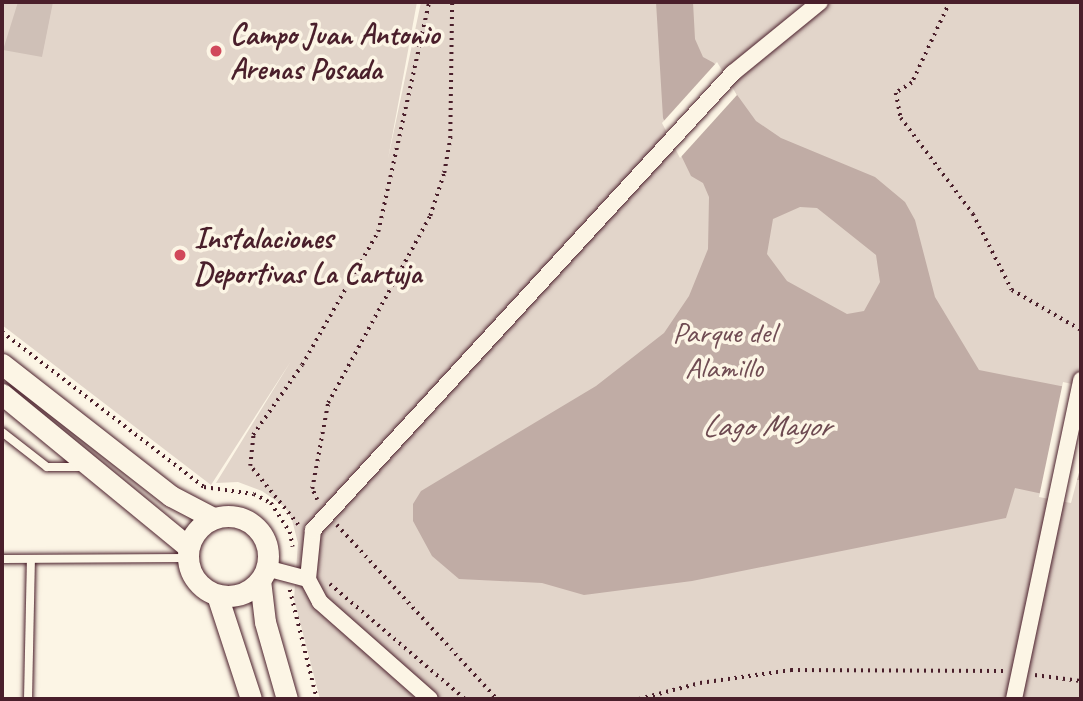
<!DOCTYPE html>
<html>
<head>
<meta charset="utf-8">
<style>
  body { margin:0 }
  #map { position:relative; width:1083px; height:701px; overflow:hidden; background:#fcf5e5; font-family:Caveat,sans-serif }
  div>[style] { position:absolute }
  .green>* { inset:0; background:#e2d5ca }
  .water>* { inset:0; background:#c0aca5 }
  .pier>* { inset:0; background:#fcf5e5 }
  .building>* { inset:0; background:#cfc0b7 }
  .path>* { height:3.5px; margin-top:-1.75px; transform-origin:0; background:repeating-linear-gradient(90deg,#4a1f2b 0 2px,transparent 0 7px) }
  .roads { filter:drop-shadow(0 0 2px #4a1f2b) drop-shadow(0 0 2px #4a1f2b) }
  .lane>* { height:8px; margin:-4px; padding:0 4px; transform-origin:4px; border-radius:4px; background:#fcf5e5 }
  .street>* { height:16px; margin:-8px; padding:0 8px; transform-origin:8px; border-radius:8px; background:#fcf5e5 }
  .secondary>* { height:21px; margin:-10.5px; padding:0 10.5px; transform-origin:10.5px; border-radius:10.5px; background:#fcf5e5 }
  .secondary>.ring { margin:-10.5px; padding:0; box-sizing:content-box; background:none; border:21px solid #fcf5e5; border-radius:50% }
  .dots>* { width:19px; height:19px; translate:-50% -50%; box-sizing:border-box; border:4px solid #fcf5e5; border-radius:50% }
  span { translate:-50% -50%; white-space:nowrap; text-align:center; line-height:1.15; -webkit-text-stroke:7px #fcf5e5; paint-order:stroke }
  .poi-label { font-size:30px; color:#4a1f2b; font-weight:700 }
  .left { translate:0 -50%; text-align:left }
  .park-label { font-size:30px; color:#704c53 }
  .water-label { font-size:32px; color:#6d4950; font-style:italic }
  .frame { position:absolute; inset:0; border:4px solid #4a1f2b; pointer-events:none }
</style>
</head>
<body>
<div id="map">
  <div class="green">
    <div style="clip-path:polygon(2px 2px,417px 2px,388px 159px,421px 2px,1081px 2px,1081px 699px,320px 699px,294px 599px,298px 543px,292px 520px,285px 507px,262px 491px,238px 482px,216px 483px,291px 361px,211px 485px,2px 325px)"></div>
  </div>
  <div class="water">
    <div style="clip-path:polygon(evenodd,656px 2px,693px 2px,695px 39px,703px 57px,714px 63px,756px 121px,781px 138px,875px 177px,905px 202px,915px 220px,935px 297px,979px 370px,1081px 390px,1081px 480px,1076px 480px,1071px 500px,1015px 488px,1006px 518px,692px 581px,584px 595px,542px 583px,459px 579px,432px 556px,413px 521px,413px 504px,421px 491px,596px 386px,664px 333px,689px 296px,708px 249px,709px 197px,703px 183px,691px 176px,663px 118px,656px 2px,800px 207px,817px 208px,876px 255px,880px 282px,864px 311px,847px 314px,787px 281px,767px 254px,773px 219px,800px 207px)"></div>
  </div>
  <div class="pier">
    <div style="clip-path:polygon(717px 62px,737px 95px,680px 158px,662px 123px)"></div>
    <div style="clip-path:polygon(1063px 382px,1081px 386px,1081px 465px,1071px 503px,1039px 497px)"></div>
  </div>
  <div class="building">
    <div style="clip-path:polygon(18px 2px,53px 2px,42px 57px,3px 50px)"></div>
  </div>
  <div class="path">
    <div style="left:950px;top:2px;width:89px;rotate:115.1deg"></div>
    <div style="left:912px;top:83px;width:19px;rotate:148deg"></div>
    <div style="left:896px;top:93px;width:25px;rotate:79deg"></div>
    <div style="left:901px;top:118px;width:120px;rotate:53.1deg"></div>
    <div style="left:973px;top:214px;width:85px;rotate:62.8deg"></div>
    <div style="left:1012px;top:290px;width:80px;rotate:30.1deg"></div>
    <div style="left:2px;top:332px;width:255px;rotate:37.5deg"></div>
    <div style="left:204px;top:487px;width:50px;rotate:8deg"></div>
    <div style="left:254px;top:494px;width:19px;rotate:28deg"></div>
    <div style="left:271px;top:503px;width:35px;rotate:57deg"></div>
    <div style="left:290px;top:532px;width:15px;rotate:79deg"></div>
    <div style="left:317px;top:500px;width:12px;rotate:-114deg"></div>
    <div style="left:312px;top:489px;width:87px;rotate:-79.5deg"></div>
    <div style="left:328px;top:403px;width:213px;rotate:-61.4deg"></div>
    <div style="left:430px;top:216px;width:45px;rotate:-72deg"></div>
    <div style="left:444px;top:173px;width:36px;rotate:-80deg"></div>
    <div style="left:450px;top:138px;width:136px;rotate:-89.2deg"></div>
    <div style="left:298px;top:525px;width:76px;rotate:-129.1deg"></div>
    <div style="left:250px;top:466px;width:31px;rotate:-84deg"></div>
    <div style="left:253px;top:435px;width:85px;rotate:-55deg"></div>
    <div style="left:302px;top:365px;width:153px;rotate:-60.3deg"></div>
    <div style="left:378px;top:232px;width:236px;rotate:-77.5deg"></div>
    <div style="left:337px;top:525px;width:236px;rotate:47.4deg"></div>
    <div style="left:330px;top:584px;width:177px;rotate:40.4deg"></div>
    <div style="left:290px;top:590px;width:112px;rotate:76.1deg"></div>
    <div style="left:1035px;top:675px;width:46px;rotate:7.4deg"></div>
    <div style="left:639px;top:699px;width:63px;rotate:-14.7deg"></div>
    <div style="left:700px;top:683px;width:92px;rotate:-8.1deg"></div>
    <div style="left:791px;top:670px;width:212px;rotate:0.3deg"></div>
  </div>
  <div class="roads">
    <div class="lane">
      <div style="left:2px;top:432px;width:57px;rotate:37.9deg"></div>
      <div style="left:47px;top:467px;width:36px"></div>
      <div style="left:2px;top:559px;width:185px;rotate:-0.3deg"></div>
      <div style="left:28px;top:699px;width:139px;rotate:-88.8deg"></div>
    </div>
    <div class="street">
      <div style="left:266px;top:568px;width:43px;rotate:14.7deg"></div>
      <div style="left:430px;top:699px;width:147px;rotate:-138.6deg"></div>
      <div style="left:320px;top:602px;width:26px;rotate:-118deg"></div>
      <div style="left:308px;top:579px;width:49px;rotate:-84.2deg"></div>
      <div style="left:313px;top:530px;width:621px;rotate:-47.42deg"></div>
      <div style="left:733px;top:73px;width:112px;rotate:-39.2deg"></div>
      <div style="left:1014px;top:699px;width:326px;rotate:-78.1deg"></div>
    </div>
    <div class="secondary">
      <div style="left:2px;top:364px;width:214px;rotate:38deg"></div>
      <div style="left:171px;top:496px;width:47px;rotate:27.6deg"></div>
      <div style="left:2px;top:394px;width:241px;rotate:39.4deg"></div>
      <div class="ring" style="left:188px;top:516px;width:59px;height:59px"></div>
      <div style="left:260px;top:580px;width:42px;rotate:83.2deg"></div>
      <div style="left:265px;top:622px;width:80px;rotate:74.1deg"></div>
      <div style="left:217px;top:595px;width:109px;rotate:71.9deg"></div>
    </div>
  </div>
  <div class="dots">
    <div style="left:216px;top:51px;background:#d1495b"></div>
    <div style="left:180px;top:255px;background:#d1495b"></div>
  </div>
  <div class="poi-label">
    <span class="left" style="left:230px;top:51px">Campo Juan Antonio<br>Arenas Posada</span>
    <span class="left" style="left:194px;top:255px">Instalaciones<br>Deportivas La Cartuja</span>
  </div>
  <div class="park-label">
    <span style="left:724px;top:349px">Parque del<br>Alamillo</span>
  </div>
  <div class="water-label">
    <span style="left:766px;top:426px">Lago Mayor</span>
  </div>
  <div class="frame"></div>
</div>
</body>
</html>
